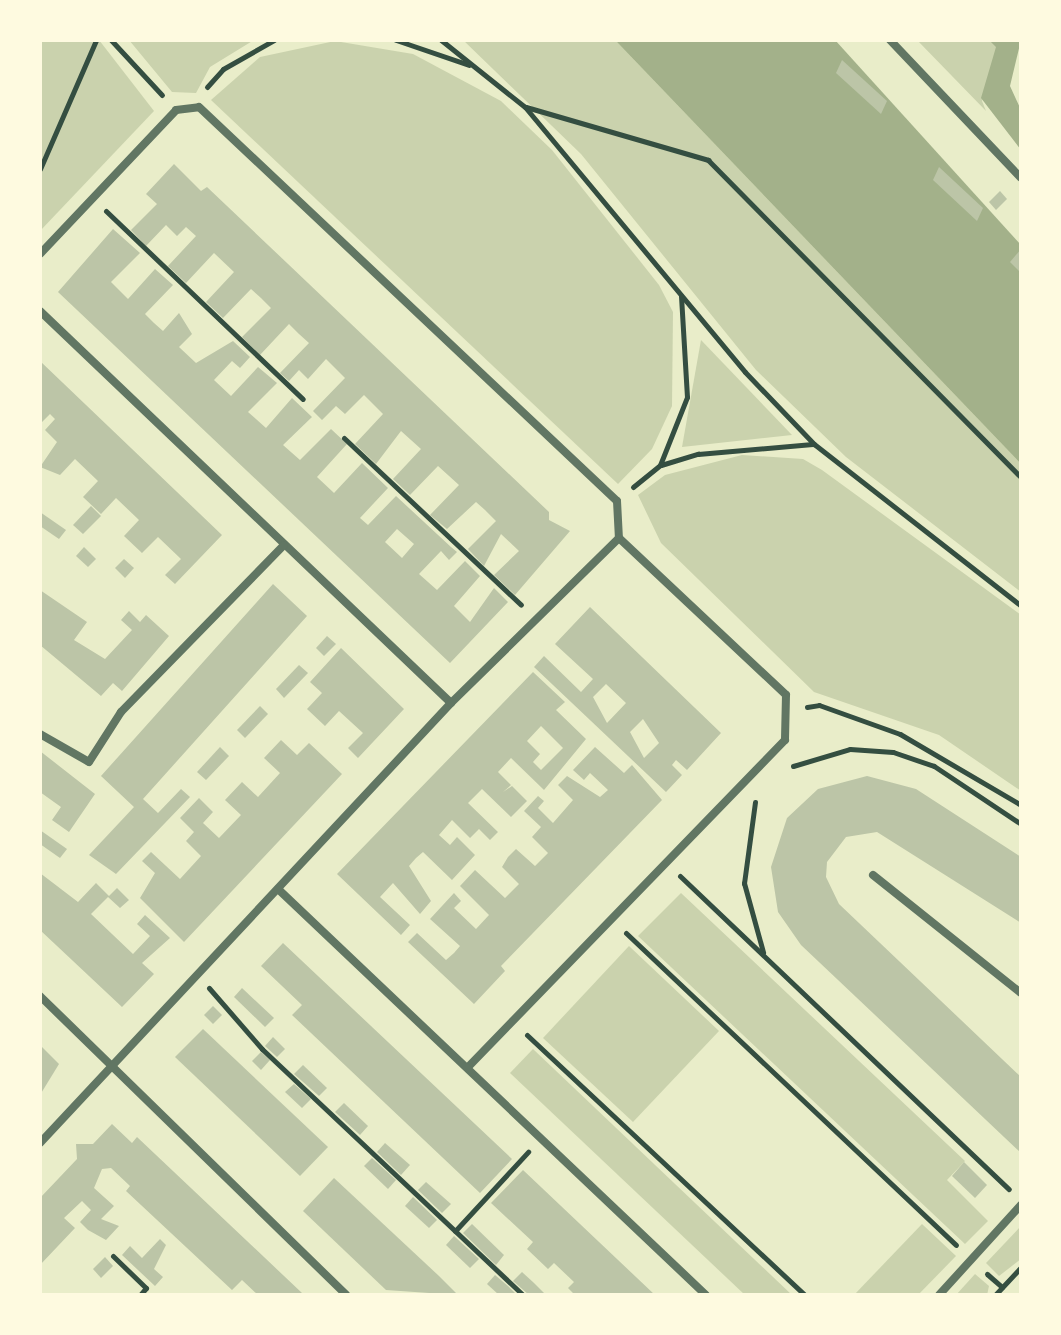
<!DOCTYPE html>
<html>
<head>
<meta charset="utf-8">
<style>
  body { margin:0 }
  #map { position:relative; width:1061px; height:1335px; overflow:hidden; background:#e9edc9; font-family:"DejaVu Sans",sans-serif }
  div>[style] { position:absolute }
  .green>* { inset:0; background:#cad2ad }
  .water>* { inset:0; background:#a3b18a }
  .building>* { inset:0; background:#bcc5a7 }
  .path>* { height:5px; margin:-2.5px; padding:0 2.5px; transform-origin:2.5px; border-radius:2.5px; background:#344e41 }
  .minor>* { height:8px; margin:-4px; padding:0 4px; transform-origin:4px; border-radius:4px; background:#617663 }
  span { translate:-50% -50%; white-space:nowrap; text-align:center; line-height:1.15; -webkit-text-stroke:7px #fefae0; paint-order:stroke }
  .frame { position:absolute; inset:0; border:42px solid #fefae0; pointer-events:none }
</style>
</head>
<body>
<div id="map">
  <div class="green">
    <div style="clip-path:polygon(40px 40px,99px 40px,154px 111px,40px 231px)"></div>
    <div style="clip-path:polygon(129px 40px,254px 40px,210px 67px,196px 93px,172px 92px)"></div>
    <div style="clip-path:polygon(463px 40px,615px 40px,1021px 464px,1021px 592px,846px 457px,756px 370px,581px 154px)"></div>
    <div style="clip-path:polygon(917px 40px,996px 40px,1002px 46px,982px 101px,986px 111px)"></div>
    <div style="clip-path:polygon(335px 41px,413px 54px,501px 101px,552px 150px,659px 285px,673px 312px,672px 406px,652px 449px,618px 484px,211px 100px,260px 57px)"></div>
    <div style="clip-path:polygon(701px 340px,792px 435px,682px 447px)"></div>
    <div style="clip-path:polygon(742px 455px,803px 459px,822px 470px,1021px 615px,1021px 791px,939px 735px,814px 692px,661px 543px,638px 495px,665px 475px)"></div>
    <div style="clip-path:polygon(681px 893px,965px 1161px,947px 1180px,988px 1221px,965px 1244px,638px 936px)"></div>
    <div style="clip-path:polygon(629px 946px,719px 1031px,633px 1122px,543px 1038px)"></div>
    <div style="clip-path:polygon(533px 1049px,792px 1295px,745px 1295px,510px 1073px)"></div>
    <div style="clip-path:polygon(922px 1224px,956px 1256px,918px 1295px,854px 1295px)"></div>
    <div style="clip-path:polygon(1021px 1226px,1021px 1259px,999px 1276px,986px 1263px)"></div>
    <div style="clip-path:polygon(975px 1274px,989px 1286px,987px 1295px,956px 1295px)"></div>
  </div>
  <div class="water">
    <div style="clip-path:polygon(615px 40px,835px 40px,1021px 245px,1021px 464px)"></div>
    <div style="clip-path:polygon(989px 40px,1021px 40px,1010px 86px,1021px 110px,1021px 150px,981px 98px,996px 47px)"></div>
  </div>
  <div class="building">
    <div style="clip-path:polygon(842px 60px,887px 101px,881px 114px,836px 73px)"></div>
    <div style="clip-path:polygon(174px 164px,201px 191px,207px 187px,549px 512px,549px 520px,570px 531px,515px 595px,494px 575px,519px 551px,501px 534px,484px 566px,468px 549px,496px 521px,485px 510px,476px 502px,447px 529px,430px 515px,459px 485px,438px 466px,410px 495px,393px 479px,421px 449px,401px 431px,376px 464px,355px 444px,383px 414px,364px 395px,345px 414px,336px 406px,322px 420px,313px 411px,345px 378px,326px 359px,308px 379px,299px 370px,289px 381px,280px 373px,309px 343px,299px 334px,289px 324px,260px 355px,242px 337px,271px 308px,261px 298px,251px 289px,223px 318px,206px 302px,234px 272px,214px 253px,186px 283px,168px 266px,196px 236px,186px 227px,177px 236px,166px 225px,146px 246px,131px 230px,157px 204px,146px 194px)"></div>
    <div style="clip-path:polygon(939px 167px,983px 208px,977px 221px,933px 180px)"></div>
    <div style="clip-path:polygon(1000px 191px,1007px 199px,996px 210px,989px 202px)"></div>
    <div style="clip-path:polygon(evenodd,113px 229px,140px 253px,111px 282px,128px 299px,155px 269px,173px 285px,145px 314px,154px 323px,163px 331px,179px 313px,192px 334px,179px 347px,196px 363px,233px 341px,250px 357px,240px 368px,232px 361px,214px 380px,231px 396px,258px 367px,277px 383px,248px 412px,266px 428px,292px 398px,312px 417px,283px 445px,300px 460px,331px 429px,347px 444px,317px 477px,334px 493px,362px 463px,388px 488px,360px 518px,368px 525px,396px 496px,451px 547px,457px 552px,449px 560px,441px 551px,419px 574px,437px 590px,465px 561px,480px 576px,454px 606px,470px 622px,494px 588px,508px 602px,450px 663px,58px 292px,113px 229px,397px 529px,414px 544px,402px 558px,385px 542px,397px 529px)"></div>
    <div style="clip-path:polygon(1021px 249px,1021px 273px,1010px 262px)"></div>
    <div style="clip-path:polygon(40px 361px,222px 535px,175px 584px,165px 575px,181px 559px,158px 537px,142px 553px,124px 536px,139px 520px,116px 498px,101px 514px,83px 497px,98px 481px,75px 459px,60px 475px,40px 467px,57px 442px,45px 430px,55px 419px,50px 414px,40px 424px)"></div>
    <div style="clip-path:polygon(91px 506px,101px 516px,83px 534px,73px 525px)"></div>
    <div style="clip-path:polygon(40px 512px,66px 530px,59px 539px,40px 526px)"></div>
    <div style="clip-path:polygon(84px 547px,96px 559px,88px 567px,76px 556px)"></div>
    <div style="clip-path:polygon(124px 559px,134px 568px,125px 578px,115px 568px)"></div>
    <div style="clip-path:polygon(273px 584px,307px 616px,143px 799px,158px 813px,181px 789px,190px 797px,116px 874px,89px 855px,134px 807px,101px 776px)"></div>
    <div style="clip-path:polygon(40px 590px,87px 622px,74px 640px,105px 659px,132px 630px,121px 620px,129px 611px,140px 622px,146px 615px,169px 636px,122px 691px,113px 683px,101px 696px,40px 645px)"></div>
    <div style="clip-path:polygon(evenodd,590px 607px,721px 733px,687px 770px,676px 760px,672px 765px,682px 775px,666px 792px,534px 667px,544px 656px,581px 692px,593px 679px,555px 644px,590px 607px,606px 684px,626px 703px,607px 723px,593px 697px,606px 684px,590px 607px,643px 719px,659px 743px,644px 758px,630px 732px,643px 719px)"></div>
    <div style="clip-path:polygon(327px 636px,336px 644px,324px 656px,316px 648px)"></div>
    <div style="clip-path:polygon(341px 648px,404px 709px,358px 758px,348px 748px,363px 733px,339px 711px,325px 726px,307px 709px,322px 693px,310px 682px)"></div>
    <div style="clip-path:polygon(299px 665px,308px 673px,284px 698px,276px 689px)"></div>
    <div style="clip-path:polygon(evenodd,533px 672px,565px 702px,556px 710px,586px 739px,544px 790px,511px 758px,498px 772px,511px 785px,503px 792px,512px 786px,527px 801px,511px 817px,482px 789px,468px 803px,498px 832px,490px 840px,479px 829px,470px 838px,452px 820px,439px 835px,450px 845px,457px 837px,475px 855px,452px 880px,423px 852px,416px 858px,409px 866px,431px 901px,420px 914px,393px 883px,380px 897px,410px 925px,401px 935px,337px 874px,533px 672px,541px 726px,563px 748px,541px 770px,533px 762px,540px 754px,527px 741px,541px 726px)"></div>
    <div style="clip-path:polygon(260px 706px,268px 714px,245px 738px,237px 730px)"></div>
    <div style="clip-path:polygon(281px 740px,297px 755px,309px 743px,342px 774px,184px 942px,140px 898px,155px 873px,142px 861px,151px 852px,180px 879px,201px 856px,186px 841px,194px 832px,180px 818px,199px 798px,213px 812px,203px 823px,219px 838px,241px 815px,225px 800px,242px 782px,258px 797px,280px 773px,264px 758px)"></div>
    <div style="clip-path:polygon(220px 747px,229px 756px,206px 780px,197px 772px)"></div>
    <div style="clip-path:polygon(595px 747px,624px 773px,632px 765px,662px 800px,501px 966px,505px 971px,474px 1004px,408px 942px,417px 933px,446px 960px,454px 953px,460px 946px,430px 919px,454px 893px,461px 901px,454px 908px,476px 929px,489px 915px,460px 886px,475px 870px,505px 898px,519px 884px,502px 867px,508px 857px,516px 849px,535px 866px,548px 853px,532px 837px,541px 827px,524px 811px,538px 796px,544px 801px,538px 808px,553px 823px,573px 800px,558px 785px,567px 776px,600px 797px,608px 790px,590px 773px,584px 780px,573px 770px)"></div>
    <div style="clip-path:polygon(40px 751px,95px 794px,69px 832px,52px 820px,61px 807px,40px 792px)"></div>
    <div style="clip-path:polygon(867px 776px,916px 789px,1021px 857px,1021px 923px,877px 832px,846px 837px,827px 862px,826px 877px,839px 904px,1021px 1077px,1021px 1153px,801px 945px,778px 912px,771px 867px,787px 818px,818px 789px)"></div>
    <div style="clip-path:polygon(40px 830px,67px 849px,60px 858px,40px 844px)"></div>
    <div style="clip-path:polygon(40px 873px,78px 902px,96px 883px,109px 896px,117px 888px,129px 900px,120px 908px,108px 897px,91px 914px,133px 954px,150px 936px,137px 924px,145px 915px,170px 938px,142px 963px,154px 974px,122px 1007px,40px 930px)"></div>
    <div style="clip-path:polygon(283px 943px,512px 1159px,480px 1193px,292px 1015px,302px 1005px,261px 966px)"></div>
    <div style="clip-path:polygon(242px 988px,274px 1018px,265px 1027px,234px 997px)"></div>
    <div style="clip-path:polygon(213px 1006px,222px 1015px,213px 1024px,204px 1015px)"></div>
    <div style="clip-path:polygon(203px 1029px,328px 1147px,300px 1176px,175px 1057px)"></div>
    <div style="clip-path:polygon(273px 1037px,285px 1049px,277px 1057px,265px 1046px)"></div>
    <div style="clip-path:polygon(40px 1045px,59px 1064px,40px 1095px)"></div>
    <div style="clip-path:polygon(261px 1052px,270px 1060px,261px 1070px,252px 1061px)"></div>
    <div style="clip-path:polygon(303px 1065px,327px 1088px,319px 1096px,294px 1074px)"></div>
    <div style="clip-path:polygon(294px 1084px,311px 1099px,302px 1108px,285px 1092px)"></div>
    <div style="clip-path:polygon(344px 1103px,368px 1126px,360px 1135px,335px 1112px)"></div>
    <div style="clip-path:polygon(112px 1124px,132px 1143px,137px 1137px,302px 1293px,319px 1295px,258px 1295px,242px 1280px,232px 1290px,126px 1191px,130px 1186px,111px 1168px,102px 1169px,94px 1188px,114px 1206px,101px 1219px,119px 1226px,106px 1240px,88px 1230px,80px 1222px,91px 1210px,82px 1201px,64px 1218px,75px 1228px,40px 1265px,40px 1198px,77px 1159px,76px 1144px,93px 1144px)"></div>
    <div style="clip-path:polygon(385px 1143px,410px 1165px,401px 1175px,377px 1152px)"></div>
    <div style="clip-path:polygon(372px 1158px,396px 1180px,388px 1189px,364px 1166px)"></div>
    <div style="clip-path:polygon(964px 1162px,987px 1185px,975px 1198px,952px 1176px)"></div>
    <div style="clip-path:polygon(523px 1170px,655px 1295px,575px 1295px,568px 1288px,574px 1282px,554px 1263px,548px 1269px,527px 1249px,533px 1242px,491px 1203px)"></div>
    <div style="clip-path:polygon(334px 1178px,439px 1276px,458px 1295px,386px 1290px,303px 1211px)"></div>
    <div style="clip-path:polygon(426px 1182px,451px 1204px,442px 1213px,418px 1190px)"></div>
    <div style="clip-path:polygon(413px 1197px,437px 1220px,429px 1228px,405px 1206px)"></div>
    <div style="clip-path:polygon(472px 1224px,504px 1255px,496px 1265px,463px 1233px)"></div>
    <div style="clip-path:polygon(454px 1236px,479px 1259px,470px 1268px,446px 1245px)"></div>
    <div style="clip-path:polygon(160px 1239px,166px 1245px,154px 1269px,163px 1277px,155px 1286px,122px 1255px,130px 1246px,142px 1258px)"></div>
    <div style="clip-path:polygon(105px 1257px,113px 1266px,101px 1278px,93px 1269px)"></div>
    <div style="clip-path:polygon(522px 1272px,534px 1283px,546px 1295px,529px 1295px,513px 1281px)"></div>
    <div style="clip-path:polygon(495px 1275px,508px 1286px,517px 1295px,499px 1295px,487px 1284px)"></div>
  </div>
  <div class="path">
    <div style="left:111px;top:40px;width:75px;rotate:47.2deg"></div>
    <div style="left:396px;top:40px;width:77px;rotate:18.9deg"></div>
    <div style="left:441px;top:40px;width:107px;rotate:38.6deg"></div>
    <div style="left:525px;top:107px;width:344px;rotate:50.3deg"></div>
    <div style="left:745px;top:372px;width:100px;rotate:46.2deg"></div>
    <div style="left:814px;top:444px;width:263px;rotate:38deg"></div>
    <div style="left:207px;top:87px;width:24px;rotate:-48deg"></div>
    <div style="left:223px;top:69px;width:59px;rotate:-29.6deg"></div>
    <div style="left:526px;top:107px;width:190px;rotate:16.2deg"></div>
    <div style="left:708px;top:160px;width:445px;rotate:45.4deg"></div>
    <div style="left:40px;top:169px;width:141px;rotate:-66.5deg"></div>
    <div style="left:106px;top:211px;width:272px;rotate:43.7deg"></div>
    <div style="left:344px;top:438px;width:243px;rotate:43.3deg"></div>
    <div style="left:661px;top:465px;width:39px;rotate:-17deg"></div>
    <div style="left:698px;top:454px;width:115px;rotate:-5deg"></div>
    <div style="left:633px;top:487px;width:35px;rotate:-39deg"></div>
    <div style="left:660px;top:465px;width:73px;rotate:-68.3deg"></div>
    <div style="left:687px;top:397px;width:101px;rotate:-93.4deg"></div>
    <div style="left:807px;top:707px;width:12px;rotate:-9deg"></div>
    <div style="left:819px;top:705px;width:86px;rotate:19.7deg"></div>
    <div style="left:900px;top:734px;width:140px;rotate:30.4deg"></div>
    <div style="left:793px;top:766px;width:59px;rotate:-16.6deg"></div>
    <div style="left:850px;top:749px;width:43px;rotate:4deg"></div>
    <div style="left:893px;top:752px;width:43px;rotate:18.9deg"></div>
    <div style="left:934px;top:766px;width:105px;rotate:33.7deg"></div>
    <div style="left:755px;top:802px;width:82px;rotate:97.7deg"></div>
    <div style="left:744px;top:883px;width:72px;rotate:74.6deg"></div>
    <div style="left:680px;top:876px;width:454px;rotate:43.6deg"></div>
    <div style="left:626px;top:933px;width:454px;rotate:43.4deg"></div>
    <div style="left:209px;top:988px;width:81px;rotate:49deg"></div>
    <div style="left:262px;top:1049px;width:359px;rotate:43.3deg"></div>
    <div style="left:527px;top:1035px;width:381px;rotate:43.1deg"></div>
    <div style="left:455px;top:1231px;width:108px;rotate:-47.3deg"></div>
    <div style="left:113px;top:1256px;width:46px;rotate:44.1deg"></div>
    <div style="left:146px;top:1288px;width:9px;rotate:131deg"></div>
    <div style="left:987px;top:1274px;width:20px;rotate:41deg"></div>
    <div style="left:995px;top:1295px;width:38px;rotate:-47deg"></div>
  </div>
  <div class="minor">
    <div style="left:890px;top:40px;width:190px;rotate:46.5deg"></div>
    <div style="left:40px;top:254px;width:198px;rotate:-46.6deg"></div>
    <div style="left:176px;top:110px;width:23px;rotate:-7deg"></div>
    <div style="left:199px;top:107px;width:574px;rotate:43.31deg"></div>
    <div style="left:617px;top:501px;width:37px;rotate:87deg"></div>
    <div style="left:619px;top:538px;width:229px;rotate:43.2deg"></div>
    <div style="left:786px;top:695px;width:45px;rotate:91.3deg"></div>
    <div style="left:785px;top:740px;width:455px;rotate:134.1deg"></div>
    <div style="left:40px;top:311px;width:568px;rotate:43.64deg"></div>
    <div style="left:40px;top:734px;width:56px;rotate:29.7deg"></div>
    <div style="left:89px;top:762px;width:59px;rotate:-57.4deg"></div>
    <div style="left:121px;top:712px;width:233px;rotate:-45.7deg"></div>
    <div style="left:873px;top:875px;width:189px;rotate:38.6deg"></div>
    <div style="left:278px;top:889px;width:590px;rotate:43.49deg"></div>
    <div style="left:40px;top:996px;width:428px;rotate:44.3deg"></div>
    <div style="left:40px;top:1143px;width:602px;rotate:-46.95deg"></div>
    <div style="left:451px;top:703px;width:235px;rotate:-44.5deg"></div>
    <div style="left:939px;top:1295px;width:122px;rotate:-47.7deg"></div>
  </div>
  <div class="frame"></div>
</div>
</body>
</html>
